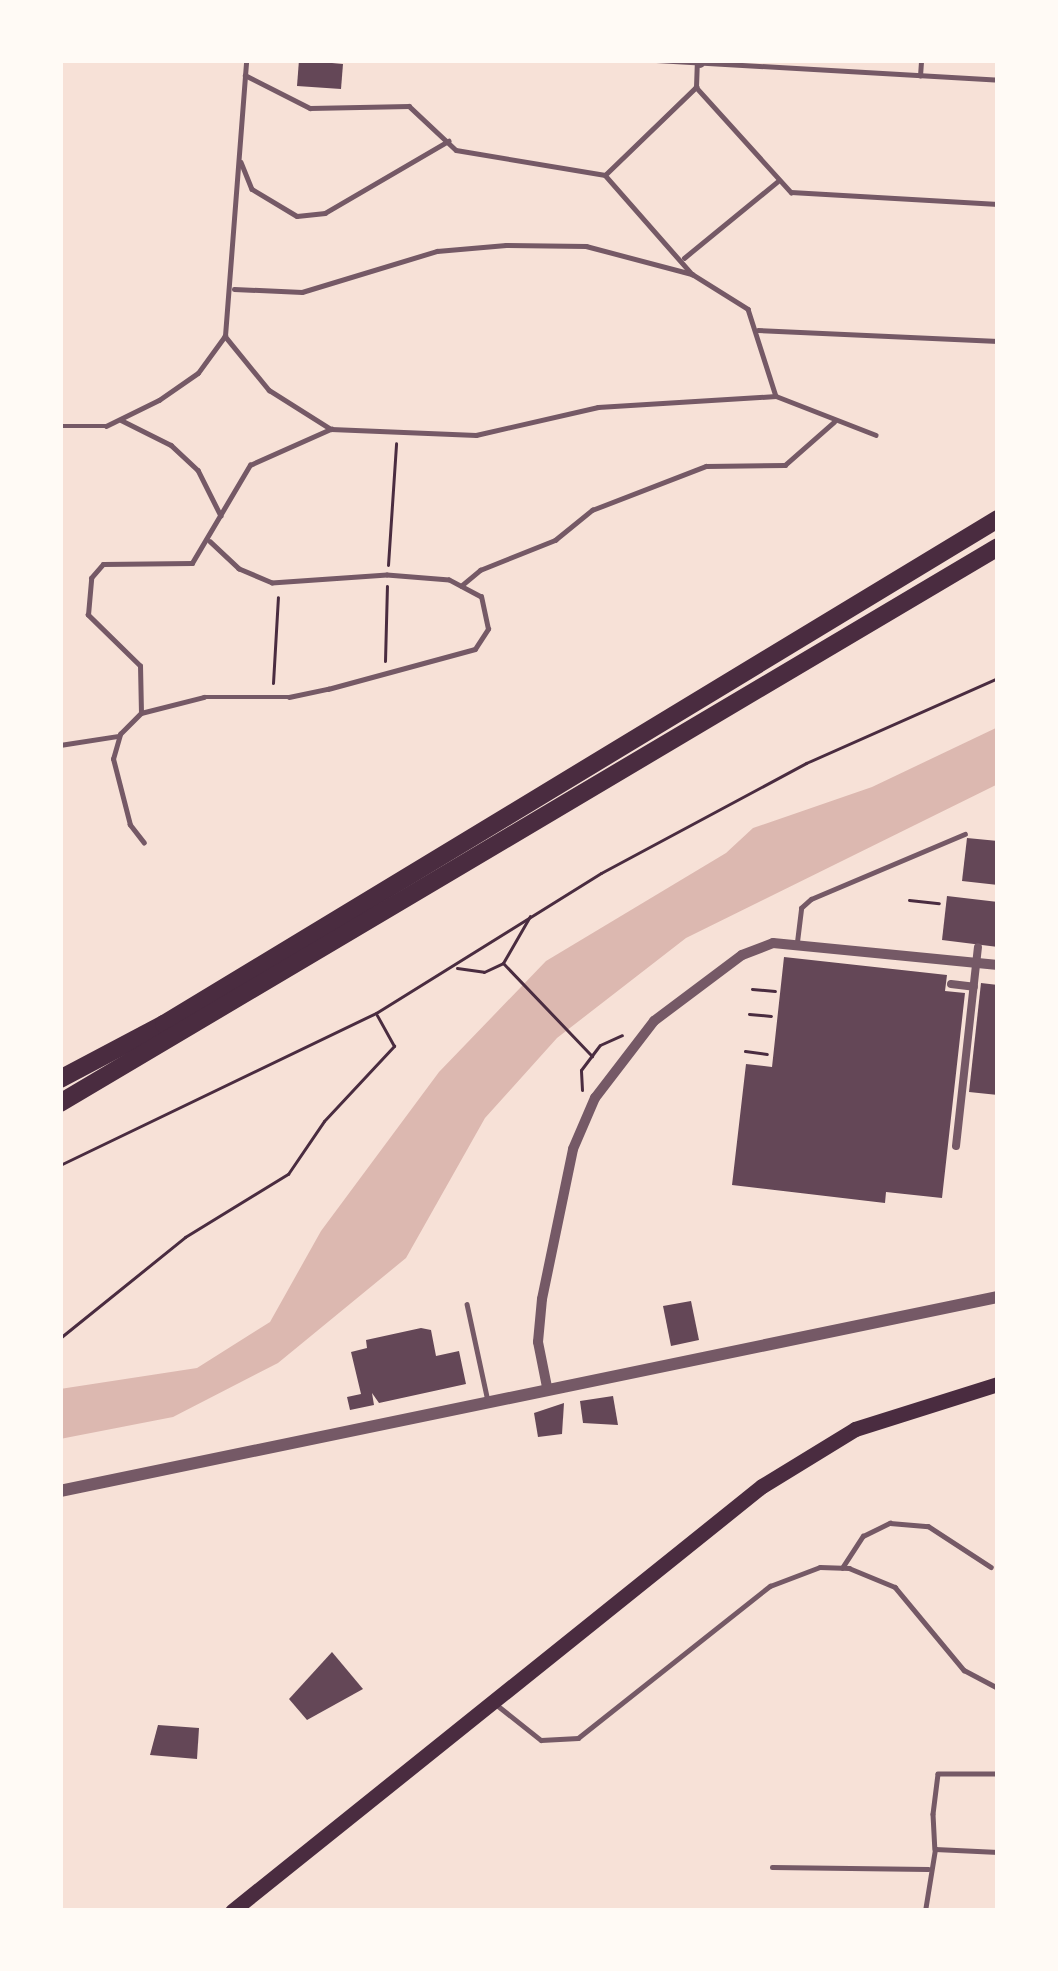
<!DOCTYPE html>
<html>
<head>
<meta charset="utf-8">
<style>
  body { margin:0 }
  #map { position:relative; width:1058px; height:1971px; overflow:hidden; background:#f7e1d7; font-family:Rubik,sans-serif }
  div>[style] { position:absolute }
  .water>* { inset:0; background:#dcb8b0 }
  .building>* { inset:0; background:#644757 }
  .path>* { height:3px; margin:-1.5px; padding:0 1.5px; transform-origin:1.5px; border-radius:1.5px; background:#4a2c40 }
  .service>* { height:4.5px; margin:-2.25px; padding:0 2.25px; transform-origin:2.25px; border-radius:2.25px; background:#755966 }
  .pedestrian>* { height:8px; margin:-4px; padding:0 4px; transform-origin:4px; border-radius:4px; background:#755966 }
  .minor>* { height:10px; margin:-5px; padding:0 5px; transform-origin:5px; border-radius:5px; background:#755966 }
  .tertiary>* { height:12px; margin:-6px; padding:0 6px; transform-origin:6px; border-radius:6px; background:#755966 }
  .primary>* { height:15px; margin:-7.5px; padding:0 7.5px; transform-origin:7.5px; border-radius:7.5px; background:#4a2c40 }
  .motorway>* { height:18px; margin:-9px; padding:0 9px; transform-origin:9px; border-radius:9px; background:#4a2c40 }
  span { translate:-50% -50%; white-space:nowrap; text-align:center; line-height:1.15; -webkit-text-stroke:9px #fffaf5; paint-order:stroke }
  .frame { position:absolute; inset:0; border:63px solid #fffaf5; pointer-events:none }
</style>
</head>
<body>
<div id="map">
  <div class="water">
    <div style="clip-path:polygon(998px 727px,998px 784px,686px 938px,557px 1038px,485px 1118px,406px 1258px,278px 1363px,173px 1417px,60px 1439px,60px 1389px,197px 1368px,270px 1322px,321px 1231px,439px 1072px,546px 961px,726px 853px,753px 828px,872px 787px)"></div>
  </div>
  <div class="building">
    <div style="clip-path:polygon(299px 60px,343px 64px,341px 89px,297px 86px)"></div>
    <div style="clip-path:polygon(967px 838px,998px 841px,998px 885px,962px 881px)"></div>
    <div style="clip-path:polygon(947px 896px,998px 902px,998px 947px,942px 940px)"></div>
    <div style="clip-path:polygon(784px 957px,947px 975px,945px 991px,965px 993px,942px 1198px,886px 1192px,885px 1203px,732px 1185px,746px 1064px,772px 1067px)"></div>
    <div style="clip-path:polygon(981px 983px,998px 985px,998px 1095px,969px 1092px)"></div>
    <div style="clip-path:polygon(691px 1301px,699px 1340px,671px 1346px,663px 1306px)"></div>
    <div style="clip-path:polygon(421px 1328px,431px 1330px,436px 1356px,459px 1351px,466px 1384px,379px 1403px,372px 1393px,374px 1405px,350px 1410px,347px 1397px,361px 1394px,351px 1352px,367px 1348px,366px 1340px)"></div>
    <div style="clip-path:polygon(613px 1396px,618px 1425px,583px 1423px,580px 1401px)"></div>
    <div style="clip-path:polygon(564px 1403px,562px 1434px,538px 1437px,534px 1413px)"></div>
    <div style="clip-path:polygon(332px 1652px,363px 1689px,307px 1720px,289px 1699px)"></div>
    <div style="clip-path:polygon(158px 1725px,199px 1728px,197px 1759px,150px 1755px)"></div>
  </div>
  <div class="path">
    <div style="left:388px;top:565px;width:122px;rotate:-86.2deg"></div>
    <div style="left:385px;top:661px;width:75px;rotate:-88.5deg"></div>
    <div style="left:273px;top:683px;width:86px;rotate:-86.7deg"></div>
    <div style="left:909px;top:900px;width:30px;rotate:6deg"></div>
    <div style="left:503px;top:963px;width:129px;rotate:46.3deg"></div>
    <div style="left:457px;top:968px;width:27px;rotate:8deg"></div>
    <div style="left:484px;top:972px;width:21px;rotate:-25deg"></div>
    <div style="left:503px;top:963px;width:54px;rotate:-60.1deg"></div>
    <div style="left:752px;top:989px;width:23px;rotate:5deg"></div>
    <div style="left:749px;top:1014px;width:22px;rotate:5deg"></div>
    <div style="left:745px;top:1051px;width:22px;rotate:8deg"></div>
    <div style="left:582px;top:1090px;width:20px;rotate:-93deg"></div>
    <div style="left:581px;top:1070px;width:31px;rotate:-53deg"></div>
    <div style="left:600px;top:1045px;width:24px;rotate:-24deg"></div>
    <div style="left:60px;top:1165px;width:351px;rotate:-25.7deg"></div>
    <div style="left:376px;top:1013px;width:265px;rotate:-31.9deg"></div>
    <div style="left:601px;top:873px;width:233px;rotate:-28.2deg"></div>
    <div style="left:806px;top:763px;width:210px;rotate:-23.9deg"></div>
    <div style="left:60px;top:1338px;width:161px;rotate:-38.9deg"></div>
    <div style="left:185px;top:1237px;width:121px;rotate:-31.5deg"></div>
    <div style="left:288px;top:1174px;width:64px;rotate:-55.8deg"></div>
    <div style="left:324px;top:1121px;width:103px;rotate:-47deg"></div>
    <div style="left:394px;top:1046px;width:35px;rotate:-119deg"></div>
  </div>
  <div class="service">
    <div style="left:656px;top:60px;width:343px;rotate:3.3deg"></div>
    <div style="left:60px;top:62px;width:88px;rotate:90deg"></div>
    <div style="left:245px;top:75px;width:73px;rotate:26.9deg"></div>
    <div style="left:310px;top:108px;width:99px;rotate:-1.2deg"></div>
    <div style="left:409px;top:106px;width:64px;rotate:43.1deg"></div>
    <div style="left:456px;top:150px;width:151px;rotate:9.5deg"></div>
    <div style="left:605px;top:175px;width:127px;rotate:-44deg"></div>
    <div style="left:696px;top:87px;width:142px;rotate:47.9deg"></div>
    <div style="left:791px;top:192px;width:207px;rotate:3.3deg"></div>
    <div style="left:920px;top:76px;width:16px;rotate:-86deg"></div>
    <div style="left:696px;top:87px;width:25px;rotate:-88deg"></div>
    <div style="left:241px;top:162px;width:29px;rotate:68deg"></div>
    <div style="left:252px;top:189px;width:52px;rotate:31deg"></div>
    <div style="left:297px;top:216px;width:28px;rotate:-6deg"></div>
    <div style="left:325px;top:213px;width:143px;rotate:-30.3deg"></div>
    <div style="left:605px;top:175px;width:132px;rotate:48.7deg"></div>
    <div style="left:692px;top:274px;width:66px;rotate:32deg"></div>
    <div style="left:748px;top:309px;width:91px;rotate:72.2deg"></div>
    <div style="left:776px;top:396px;width:107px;rotate:21.3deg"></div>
    <div style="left:684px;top:258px;width:120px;rotate:-39.3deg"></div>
    <div style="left:234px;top:289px;width:68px;rotate:2.5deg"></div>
    <div style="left:302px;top:292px;width:141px;rotate:-16.9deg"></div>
    <div style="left:437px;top:251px;width:69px;rotate:-5deg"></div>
    <div style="left:506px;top:245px;width:80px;rotate:0.7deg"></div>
    <div style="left:586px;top:246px;width:110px;rotate:14.8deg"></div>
    <div style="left:758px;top:330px;width:240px;rotate:2.6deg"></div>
    <div style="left:225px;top:336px;width:70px;rotate:50.8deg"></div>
    <div style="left:269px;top:390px;width:73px;rotate:32.2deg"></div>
    <div style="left:331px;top:429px;width:145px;rotate:2.4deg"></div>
    <div style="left:476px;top:435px;width:125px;rotate:-12.9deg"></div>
    <div style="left:598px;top:407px;width:178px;rotate:-3.5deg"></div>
    <div style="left:121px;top:420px;width:56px;rotate:26.6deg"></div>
    <div style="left:171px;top:445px;width:37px;rotate:43deg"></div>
    <div style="left:198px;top:470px;width:51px;rotate:63.4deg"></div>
    <div style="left:60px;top:426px;width:46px"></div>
    <div style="left:106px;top:426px;width:59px;rotate:-26.1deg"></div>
    <div style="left:159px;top:400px;width:47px;rotate:-34.7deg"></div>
    <div style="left:198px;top:373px;width:46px;rotate:-53.9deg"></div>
    <div style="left:225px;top:336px;width:277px;rotate:-85.6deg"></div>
    <div style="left:461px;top:586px;width:25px;rotate:-40deg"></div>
    <div style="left:480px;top:570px;width:81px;rotate:-21.8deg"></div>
    <div style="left:555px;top:540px;width:48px;rotate:-39deg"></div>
    <div style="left:592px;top:510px;width:122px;rotate:-21.1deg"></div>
    <div style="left:706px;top:466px;width:79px;rotate:-0.7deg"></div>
    <div style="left:785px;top:465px;width:65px;rotate:-41.3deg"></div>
    <div style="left:141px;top:713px;width:47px;rotate:-91.2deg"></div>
    <div style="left:140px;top:666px;width:73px;rotate:-135.6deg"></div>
    <div style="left:88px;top:615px;width:37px;rotate:-85deg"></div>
    <div style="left:91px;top:578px;width:18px;rotate:-49deg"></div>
    <div style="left:103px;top:564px;width:89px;rotate:-0.6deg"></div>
    <div style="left:192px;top:563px;width:114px;rotate:-59.4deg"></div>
    <div style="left:250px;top:465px;width:89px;rotate:-24deg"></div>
    <div style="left:60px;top:745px;width:59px;rotate:-8.8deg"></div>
    <div style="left:144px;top:843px;width:23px;rotate:-128deg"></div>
    <div style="left:130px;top:825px;width:68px;rotate:-104.4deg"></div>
    <div style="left:113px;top:759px;width:26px;rotate:-74deg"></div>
    <div style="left:120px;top:734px;width:30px;rotate:-45deg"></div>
    <div style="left:141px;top:713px;width:65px;rotate:-14.3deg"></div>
    <div style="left:204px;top:697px;width:85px"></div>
    <div style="left:289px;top:697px;width:40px;rotate:-12deg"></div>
    <div style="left:328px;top:689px;width:152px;rotate:-15.2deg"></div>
    <div style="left:475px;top:649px;width:24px;rotate:-57deg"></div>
    <div style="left:488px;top:629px;width:33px;rotate:-102deg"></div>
    <div style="left:481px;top:597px;width:36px;rotate:-152deg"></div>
    <div style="left:449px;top:580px;width:62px;rotate:-175.4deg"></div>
    <div style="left:387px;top:575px;width:115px;rotate:176deg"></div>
    <div style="left:272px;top:583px;width:36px;rotate:-157deg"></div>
    <div style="left:239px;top:569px;width:40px;rotate:-137deg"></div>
    <div style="left:797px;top:942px;width:34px;rotate:-83deg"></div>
    <div style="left:801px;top:908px;width:13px;rotate:-42deg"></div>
    <div style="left:811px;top:899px;width:167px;rotate:-22.9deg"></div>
    <div style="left:467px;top:1304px;width:99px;rotate:77.8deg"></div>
    <div style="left:842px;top:1568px;width:38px;rotate:-57deg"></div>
    <div style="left:863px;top:1536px;width:30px;rotate:-26deg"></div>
    <div style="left:890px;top:1523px;width:38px;rotate:5deg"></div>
    <div style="left:928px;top:1526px;width:75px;rotate:33.1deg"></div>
    <div style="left:497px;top:1705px;width:56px;rotate:38.5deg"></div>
    <div style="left:541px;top:1740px;width:37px;rotate:-3deg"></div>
    <div style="left:578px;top:1738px;width:245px;rotate:-38.4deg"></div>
    <div style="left:770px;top:1586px;width:53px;rotate:-20.8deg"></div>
    <div style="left:820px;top:1567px;width:29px;rotate:2deg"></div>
    <div style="left:849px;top:1568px;width:50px;rotate:22.4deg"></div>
    <div style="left:895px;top:1587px;width:108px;rotate:50.3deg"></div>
    <div style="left:964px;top:1670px;width:38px;rotate:28deg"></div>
    <div style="left:998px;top:1774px;width:60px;rotate:180deg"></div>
    <div style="left:938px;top:1774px;width:40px;rotate:97.1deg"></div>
    <div style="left:933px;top:1814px;width:35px;rotate:87deg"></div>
    <div style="left:935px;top:1849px;width:63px;rotate:2.7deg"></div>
    <div style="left:772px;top:1867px;width:156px;rotate:0.7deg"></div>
    <div style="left:925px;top:1911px;width:63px;rotate:-80.8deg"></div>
  </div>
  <div class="pedestrian">
    <div style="left:951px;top:984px;width:23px;rotate:7deg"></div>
    <div style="left:956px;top:1146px;width:200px;rotate:-83.7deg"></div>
  </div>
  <div class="minor">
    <div style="left:700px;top:63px;width:3px;rotate:-90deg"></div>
    <div style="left:547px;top:1387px;width:46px;rotate:-101.3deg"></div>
    <div style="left:538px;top:1342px;width:43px;rotate:-84.7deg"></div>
    <div style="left:542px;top:1299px;width:153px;rotate:-78.3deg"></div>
    <div style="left:573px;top:1149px;width:56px;rotate:-66.7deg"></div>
    <div style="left:595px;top:1098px;width:97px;rotate:-52.5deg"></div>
    <div style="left:654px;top:1021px;width:110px;rotate:-36.9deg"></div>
    <div style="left:742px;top:955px;width:33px;rotate:-21deg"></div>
    <div style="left:773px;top:943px;width:226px;rotate:5.6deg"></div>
  </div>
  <div class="tertiary">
    <div style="left:60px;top:1491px;width:958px;rotate:-11.69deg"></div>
  </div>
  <div class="primary">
    <div style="left:232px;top:1911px;width:679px;rotate:-38.73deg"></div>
    <div style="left:762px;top:1486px;width:109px;rotate:-31.5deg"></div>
    <div style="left:855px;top:1429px;width:150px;rotate:-17.5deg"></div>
  </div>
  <div class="motorway">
    <div style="left:60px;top:1079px;width:118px;rotate:-27.9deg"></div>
    <div style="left:164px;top:1024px;width:975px;rotate:-31.2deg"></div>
    <div style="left:60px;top:1103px;width:1090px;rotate:-30.66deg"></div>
  </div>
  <div class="frame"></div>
</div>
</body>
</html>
